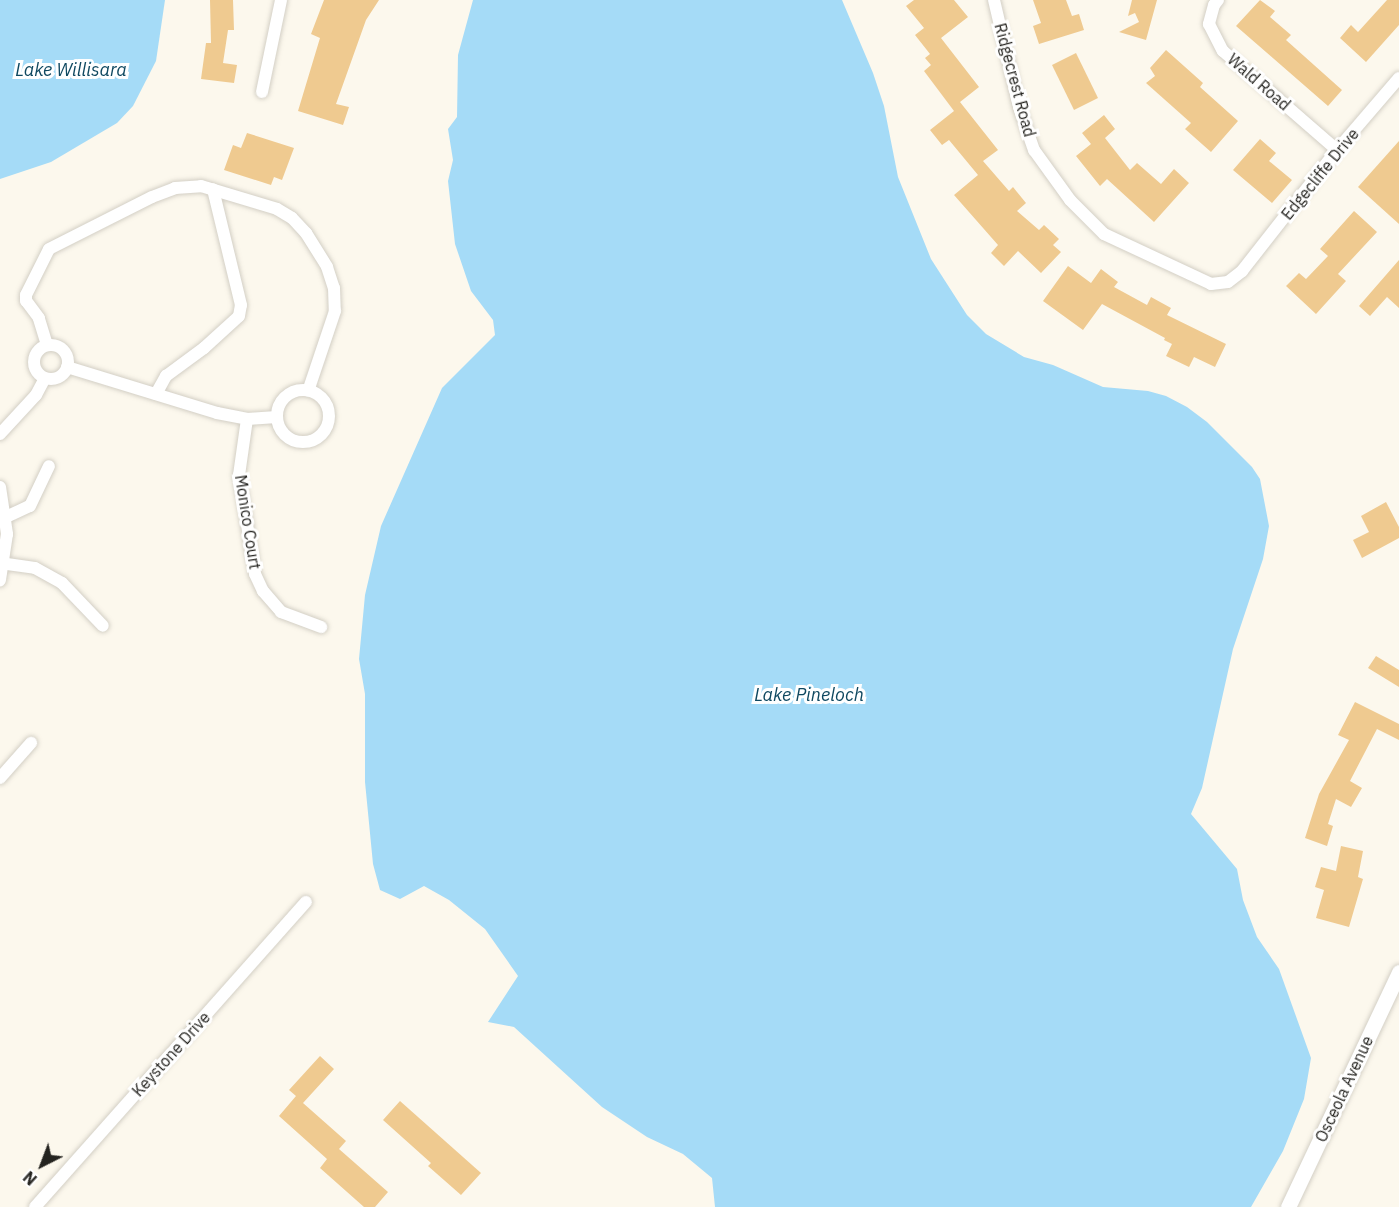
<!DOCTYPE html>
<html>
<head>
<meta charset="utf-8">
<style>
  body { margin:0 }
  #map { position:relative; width:1399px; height:1207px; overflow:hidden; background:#fcf8ed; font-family:"IBM Plex Sans",sans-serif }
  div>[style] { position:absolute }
  .water>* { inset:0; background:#a5dbf7 }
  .building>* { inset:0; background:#efca90 }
  .roads { filter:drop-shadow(0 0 2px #d3cfc5) drop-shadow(0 0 2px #d3cfc5) }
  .minor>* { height:12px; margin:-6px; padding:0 6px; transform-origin:6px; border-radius:6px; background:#fff }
  .minor>.ring { margin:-6px; padding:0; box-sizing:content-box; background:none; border:12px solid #fff; border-radius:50% }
  .tertiary>* { height:15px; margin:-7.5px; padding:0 7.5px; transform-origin:7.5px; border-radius:7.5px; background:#fff }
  span { translate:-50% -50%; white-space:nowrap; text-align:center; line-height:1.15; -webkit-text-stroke:6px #fff; paint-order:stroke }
  .street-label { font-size:16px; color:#252420 }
  .water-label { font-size:18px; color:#0f4860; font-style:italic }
  .north { position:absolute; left:12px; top:1135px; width:60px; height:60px; -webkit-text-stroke:4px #fff; paint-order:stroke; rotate:222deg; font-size:16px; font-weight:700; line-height:24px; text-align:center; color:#252420 }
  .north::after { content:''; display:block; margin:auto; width:21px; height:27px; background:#252420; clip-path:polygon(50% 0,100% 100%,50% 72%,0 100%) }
</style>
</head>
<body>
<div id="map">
  <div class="water">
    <div style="clip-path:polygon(0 0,165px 0,156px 61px,133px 106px,117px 123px,51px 162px,0 179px)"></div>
    <div style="clip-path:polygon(473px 0,842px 0,873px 73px,884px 106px,898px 177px,931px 259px,967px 315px,986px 334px,1024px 357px,1053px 365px,1103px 387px,1148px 391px,1166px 396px,1187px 407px,1207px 422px,1252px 467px,1260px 479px,1269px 526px,1263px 559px,1233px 649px,1202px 788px,1191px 814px,1237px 869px,1243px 900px,1257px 937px,1279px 969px,1311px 1058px,1304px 1099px,1283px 1151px,1251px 1207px,715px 1207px,712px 1178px,683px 1154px,647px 1137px,602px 1107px,514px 1027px,488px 1022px,518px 976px,485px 929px,449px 900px,424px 886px,400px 899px,380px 890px,373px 864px,365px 782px,365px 694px,359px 659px,365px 595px,381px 526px,442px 388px,495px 335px,493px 320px,471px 291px,455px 244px,448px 181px,453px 160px,448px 129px,457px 117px,458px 55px)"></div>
  </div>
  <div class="building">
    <div style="clip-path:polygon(210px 0,233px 0,234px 30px,228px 30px,223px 63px,237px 65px,234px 83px,201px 79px,206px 43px,211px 43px)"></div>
    <div style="clip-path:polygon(324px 0,379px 0,366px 20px,336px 104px,349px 107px,343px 125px,298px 111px,320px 38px,311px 34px)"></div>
    <div style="clip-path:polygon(914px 0,954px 0,968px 17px,941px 38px,979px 87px,960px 102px,998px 150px,983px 161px,1009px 191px,1013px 187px,1026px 203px,1017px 211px,1039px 230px,1044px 225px,1059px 239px,1053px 245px,1061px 252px,1041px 273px,1018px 251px,1004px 266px,991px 253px,998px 245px,954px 195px,978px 175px,949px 140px,942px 145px,930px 130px,954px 111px,924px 71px,931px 65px,925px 58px,930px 54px,915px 35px,924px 28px,906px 6px)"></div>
    <div style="clip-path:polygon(1033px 0,1066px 0,1072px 16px,1079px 14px,1084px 30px,1039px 44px,1033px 26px,1041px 23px)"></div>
    <div style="clip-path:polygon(1132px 0,1157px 0,1146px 40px,1119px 32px,1139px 22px,1135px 13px,1128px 16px)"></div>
    <div style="clip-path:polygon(1260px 0,1275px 11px,1270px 17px,1291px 35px,1286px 40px,1342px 90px,1328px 106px,1236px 26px)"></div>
    <div style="clip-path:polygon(1387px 0,1399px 0,1399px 25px,1366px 62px,1340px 38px,1351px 25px,1358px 32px)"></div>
    <div style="clip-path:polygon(1166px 50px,1203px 83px,1200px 87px,1238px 121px,1211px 152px,1185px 129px,1191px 123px,1146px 83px,1155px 76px,1150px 68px)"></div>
    <div style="clip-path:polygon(1076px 53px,1098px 98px,1074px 110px,1052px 65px)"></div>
    <div style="clip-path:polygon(1104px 115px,1115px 129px,1105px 138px,1130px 170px,1137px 163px,1161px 184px,1174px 169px,1189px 183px,1154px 222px,1107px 179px,1100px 186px,1076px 156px,1091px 144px,1082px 133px)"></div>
    <div style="clip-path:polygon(247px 133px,294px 148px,282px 180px,274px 177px,271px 185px,224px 170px,233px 145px,241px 148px)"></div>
    <div style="clip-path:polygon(1260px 139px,1276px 153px,1269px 161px,1292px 180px,1272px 203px,1233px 170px)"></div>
    <div style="clip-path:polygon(1399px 141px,1399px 224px,1358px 187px)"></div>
    <div style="clip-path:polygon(1354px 211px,1377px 232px,1338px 274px,1346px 281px,1316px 314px,1286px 286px,1299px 273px,1306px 279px,1328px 256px,1320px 249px)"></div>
    <div style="clip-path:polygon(1399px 260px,1399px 308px,1387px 297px,1370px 316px,1359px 306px)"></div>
    <div style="clip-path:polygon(1068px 266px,1091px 283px,1101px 269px,1118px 282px,1114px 287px,1147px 305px,1151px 297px,1171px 308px,1167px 315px,1226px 344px,1215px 367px,1194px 357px,1189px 367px,1166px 356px,1172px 344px,1164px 340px,1165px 338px,1102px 304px,1083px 330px,1043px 301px)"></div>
    <div style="clip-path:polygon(1386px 502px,1399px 527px,1399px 538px,1362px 558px,1353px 540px,1369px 532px,1361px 516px)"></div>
    <div style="clip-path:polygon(1376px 656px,1399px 670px,1399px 687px,1368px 668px)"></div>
    <div style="clip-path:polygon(1355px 702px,1399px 724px,1399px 740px,1377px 729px,1350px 781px,1362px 788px,1351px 807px,1336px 799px,1328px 824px,1333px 826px,1327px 846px,1305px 838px,1319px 794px,1349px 740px,1338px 735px)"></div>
    <div style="clip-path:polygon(1341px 846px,1363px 851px,1358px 877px,1363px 879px,1349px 927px,1316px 918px,1324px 890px,1315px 887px,1321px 867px,1336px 871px)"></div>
    <div style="clip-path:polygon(320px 1056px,334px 1069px,303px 1103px,346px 1141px,339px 1149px,388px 1192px,375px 1207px,364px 1207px,320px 1168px,327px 1159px,279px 1116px,296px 1096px,289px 1090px)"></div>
    <div style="clip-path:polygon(400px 1101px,481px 1173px,461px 1195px,428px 1166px,431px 1163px,383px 1120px)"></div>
  </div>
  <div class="roads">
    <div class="minor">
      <div style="left:994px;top:0;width:110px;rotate:76.8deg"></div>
      <div style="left:1019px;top:107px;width:46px;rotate:70.8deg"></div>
      <div style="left:1034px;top:150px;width:62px;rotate:54.2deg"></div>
      <div style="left:1070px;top:200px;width:48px;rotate:45deg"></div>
      <div style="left:1104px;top:234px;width:118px;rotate:25deg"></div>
      <div style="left:1211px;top:284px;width:17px;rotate:-7deg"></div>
      <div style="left:1228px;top:282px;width:18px;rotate:-38deg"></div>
      <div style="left:1242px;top:271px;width:154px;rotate:-51.9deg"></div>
      <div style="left:1337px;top:150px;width:95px;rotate:-49.3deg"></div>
      <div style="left:1218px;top:0;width:6px;rotate:129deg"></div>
      <div style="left:1214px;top:5px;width:20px;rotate:105deg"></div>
      <div style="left:1209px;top:24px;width:30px;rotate:63deg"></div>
      <div style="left:1223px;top:51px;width:151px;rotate:41deg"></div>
      <div style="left:262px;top:92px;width:94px;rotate:-78.3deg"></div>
      <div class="ring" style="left:34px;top:345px;width:22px;height:22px"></div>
      <div style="left:47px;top:345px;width:28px;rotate:-107deg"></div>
      <div style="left:39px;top:318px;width:21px;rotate:-127deg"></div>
      <div style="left:26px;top:301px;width:6px;rotate:-90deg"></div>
      <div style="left:26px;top:295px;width:51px;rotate:-63.4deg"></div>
      <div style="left:49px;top:249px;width:115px;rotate:-26.8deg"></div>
      <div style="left:152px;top:197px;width:25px;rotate:-21deg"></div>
      <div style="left:175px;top:188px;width:26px;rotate:-4deg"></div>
      <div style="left:201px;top:186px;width:79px;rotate:16.8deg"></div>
      <div style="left:277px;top:209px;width:17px;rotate:31deg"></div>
      <div style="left:292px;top:218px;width:21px;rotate:47deg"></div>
      <div style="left:306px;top:233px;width:40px;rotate:58deg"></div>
      <div style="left:327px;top:267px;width:22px;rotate:72deg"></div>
      <div style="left:334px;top:288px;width:23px;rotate:88deg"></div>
      <div style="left:335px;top:311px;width:84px;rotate:108.6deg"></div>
      <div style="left:67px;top:367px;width:157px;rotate:17deg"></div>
      <div style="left:217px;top:413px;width:31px;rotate:11deg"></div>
      <div style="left:247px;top:419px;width:30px;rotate:-4deg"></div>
      <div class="ring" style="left:277px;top:390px;width:40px;height:40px"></div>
      <div style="left:156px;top:394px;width:21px;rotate:-61deg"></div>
      <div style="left:166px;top:376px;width:47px;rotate:-36.4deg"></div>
      <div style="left:204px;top:348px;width:47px;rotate:-42.4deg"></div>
      <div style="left:239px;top:316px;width:11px;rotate:-80deg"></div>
      <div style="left:241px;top:305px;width:119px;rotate:-103.6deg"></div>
      <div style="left:247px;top:419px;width:57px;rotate:98.1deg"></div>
      <div style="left:239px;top:475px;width:100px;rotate:80.8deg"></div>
      <div style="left:255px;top:574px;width:19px;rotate:65deg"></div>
      <div style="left:263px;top:591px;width:28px;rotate:49deg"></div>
      <div style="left:281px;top:612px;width:43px;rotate:20.6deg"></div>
      <div style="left:0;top:434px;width:53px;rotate:-47.3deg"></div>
      <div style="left:36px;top:395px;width:19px;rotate:-62deg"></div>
      <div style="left:0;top:487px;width:48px;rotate:81.5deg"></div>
      <div style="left:7px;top:534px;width:47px;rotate:98.7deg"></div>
      <div style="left:6px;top:517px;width:26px;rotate:-25deg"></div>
      <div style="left:30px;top:506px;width:44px;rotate:-64.6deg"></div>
      <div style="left:0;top:563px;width:35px;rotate:8deg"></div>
      <div style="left:35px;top:568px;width:31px;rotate:29deg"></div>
      <div style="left:62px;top:583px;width:59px;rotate:46.4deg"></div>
      <div style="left:0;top:778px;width:47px;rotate:-48.5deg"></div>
      <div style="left:35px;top:1207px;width:408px;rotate:-48.4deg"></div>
    </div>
    <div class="tertiary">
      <div style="left:1288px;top:1207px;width:260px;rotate:-64.7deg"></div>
    </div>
  </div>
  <div class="street-label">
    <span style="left:1015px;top:80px;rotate:75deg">Ridgecrest Road</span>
    <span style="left:1259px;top:82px;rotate:41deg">Wald Road</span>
    <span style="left:1320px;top:174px;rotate:-51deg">Edgecliffe Drive</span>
    <span style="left:248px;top:522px;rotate:81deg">Monico Court</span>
    <span style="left:171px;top:1054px;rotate:-48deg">Keystone Drive</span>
    <span style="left:1344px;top:1089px;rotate:-65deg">Osceola Avenue</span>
  </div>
  <div class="water-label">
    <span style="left:71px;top:70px">Lake Willisara</span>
    <span style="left:809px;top:695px">Lake Pineloch</span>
  </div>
  <div class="north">N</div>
</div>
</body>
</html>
